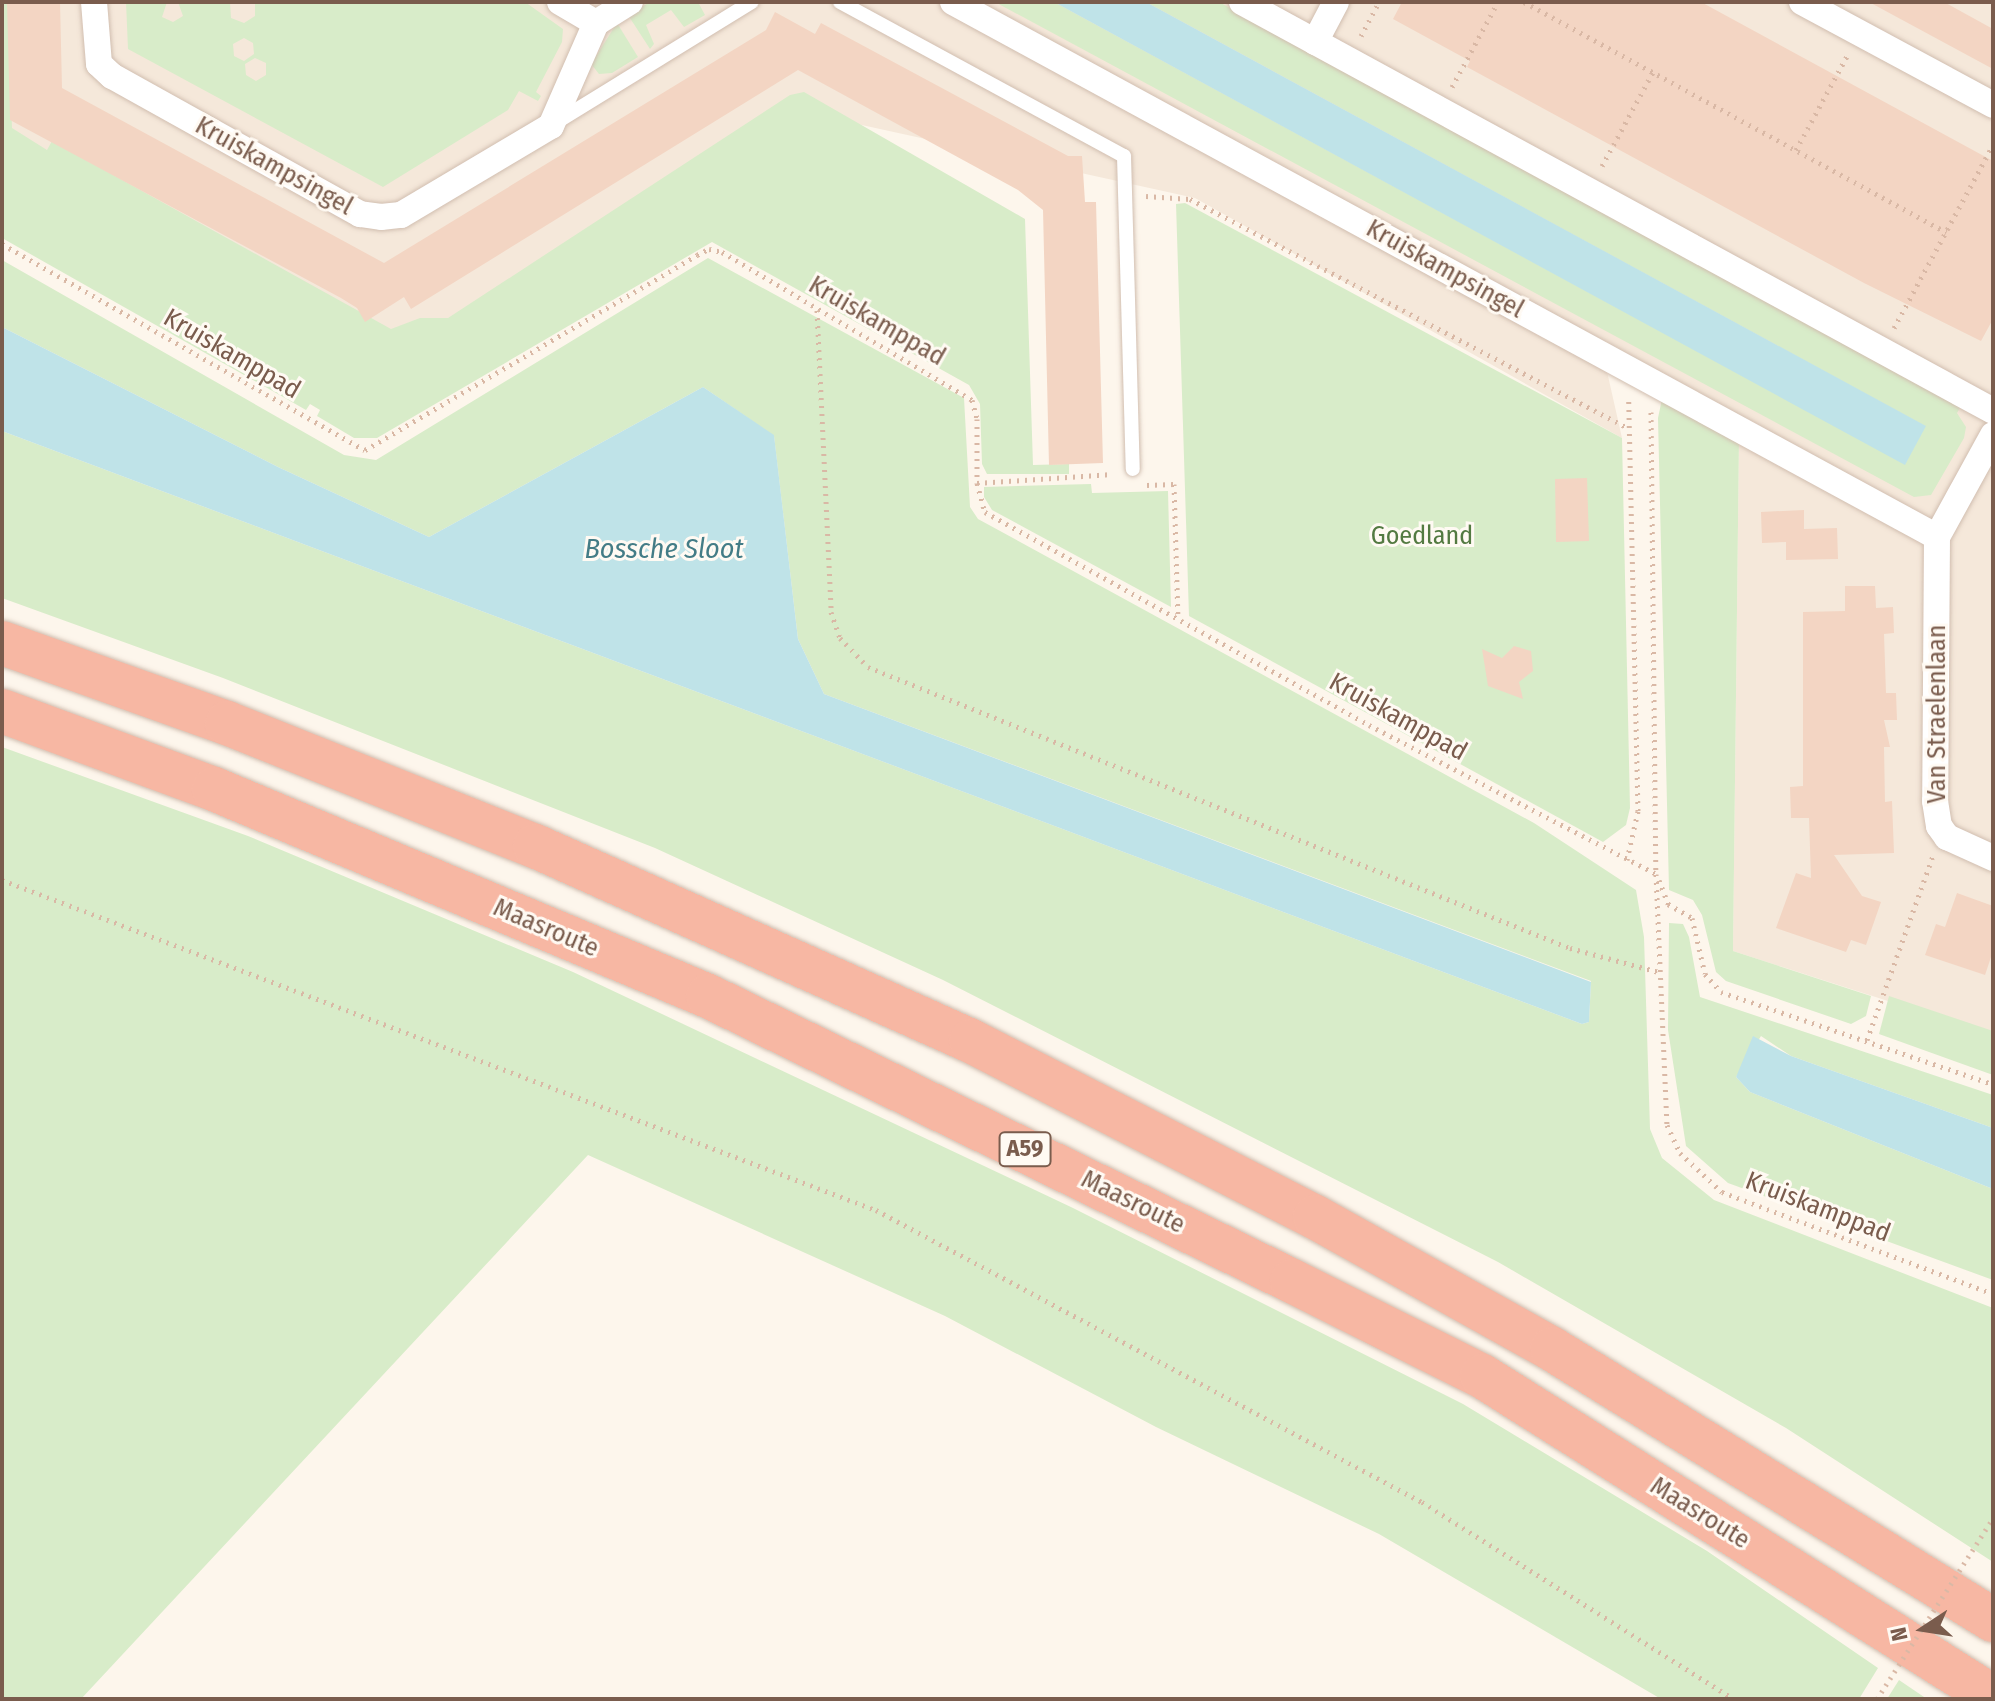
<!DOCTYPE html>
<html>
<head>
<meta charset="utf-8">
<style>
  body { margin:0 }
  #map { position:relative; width:1995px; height:1701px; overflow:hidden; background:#fdf6ec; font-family:"Fira Sans Condensed",sans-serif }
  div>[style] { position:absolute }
  .residential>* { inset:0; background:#f5e8da }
  .green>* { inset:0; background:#d8ecc9 }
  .water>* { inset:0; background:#bfe3e8 }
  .building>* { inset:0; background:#f3d5c3 }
  .path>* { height:5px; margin-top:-2.5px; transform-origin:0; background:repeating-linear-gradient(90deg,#d9b8a5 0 2px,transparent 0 8px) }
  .roads { filter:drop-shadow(0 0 2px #d1beb0) drop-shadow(0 0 2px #d1beb0) }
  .service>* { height:14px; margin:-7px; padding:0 7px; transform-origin:7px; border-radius:7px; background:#fff }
  .minor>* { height:26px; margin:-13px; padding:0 13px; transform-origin:13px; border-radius:13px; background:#fff }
  .motorway>* { height:44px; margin:-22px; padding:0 22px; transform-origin:22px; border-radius:22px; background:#f7b7a3 }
  .path-bridge>* { height:5px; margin-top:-2.5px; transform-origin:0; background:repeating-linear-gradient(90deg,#d9b8a5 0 2px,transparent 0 8px) }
  span { translate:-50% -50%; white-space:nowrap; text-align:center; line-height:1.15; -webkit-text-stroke:6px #fffaf3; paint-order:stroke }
  .shield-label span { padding:2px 6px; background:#fffaf3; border:2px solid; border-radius:6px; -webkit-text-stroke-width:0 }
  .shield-label { font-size:24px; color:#7a5c4d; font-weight:700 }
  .street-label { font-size:26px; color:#7a5c4d }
  .park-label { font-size:26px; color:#537a41 }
  .water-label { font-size:28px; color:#437c86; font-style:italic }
  .frame { position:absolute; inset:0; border:4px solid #7a5c4d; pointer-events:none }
  .north { position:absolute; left:1883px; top:1589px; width:80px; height:80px; -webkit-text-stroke:6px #fffaf3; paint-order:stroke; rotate:258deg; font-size:22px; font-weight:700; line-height:32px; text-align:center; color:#7a5c4d }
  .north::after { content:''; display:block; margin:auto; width:28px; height:36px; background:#7a5c4d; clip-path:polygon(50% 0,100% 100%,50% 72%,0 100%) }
</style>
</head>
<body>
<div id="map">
  <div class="residential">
    <div style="clip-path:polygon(2px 2px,1993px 2px,1993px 1048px,1888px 1001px,1733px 951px,1739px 439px,1606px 367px,1622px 438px,1195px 198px,807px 113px,399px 364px,4px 147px)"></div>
  </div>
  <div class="green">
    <div style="clip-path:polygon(2px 2px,8px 2px,12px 128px,47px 150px,52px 141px,391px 329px,420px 318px,448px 318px,790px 95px,804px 92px,1025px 219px,1033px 465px,1069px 464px,1069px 474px,987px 474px,982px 464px,980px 404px,969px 385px,712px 242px,377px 438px,354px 438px,317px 416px,320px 410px,310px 404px,306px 410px,2px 238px)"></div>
    <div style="clip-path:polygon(evenodd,126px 2px,167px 2px,162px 17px,173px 22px,183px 16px,178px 2px,230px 2px,231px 18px,244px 23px,255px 16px,255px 2px,525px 2px,563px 29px,562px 42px,536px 92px,541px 96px,538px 101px,519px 91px,508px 110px,383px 187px,128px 49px,126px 2px,244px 38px,253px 43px,254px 54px,244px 61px,234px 56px,233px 44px,244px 38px,126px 2px,255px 58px,266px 63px,266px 75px,256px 81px,246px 75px,245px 64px,255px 58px)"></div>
    <div style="clip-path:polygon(650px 2px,698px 2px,705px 15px,684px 27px,671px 10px,646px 25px,654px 44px,650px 49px,628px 15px)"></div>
    <div style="clip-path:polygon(995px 2px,1054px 2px,1905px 464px,1925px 426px,1146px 2px,1219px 2px,1961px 406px,1957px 413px,1966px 427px,1964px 438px,1931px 495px,1914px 497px)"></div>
    <div style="clip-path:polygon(617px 23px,638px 57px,612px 73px,599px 74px,591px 64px)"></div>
    <div style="clip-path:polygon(1185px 203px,1622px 438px,1630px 808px,1626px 825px,1603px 842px,1189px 616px,1176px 204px)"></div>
    <div style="clip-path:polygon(708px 258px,964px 398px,970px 507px,978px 519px,1534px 823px,1636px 890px,1644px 937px,1650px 1129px,1662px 1158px,1714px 1200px,1993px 1308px,1993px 1562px,1786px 1428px,1498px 1262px,943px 980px,655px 848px,223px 678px,2px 598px,2px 431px,1582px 1024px,1589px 1022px,1591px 981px,824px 694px,798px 639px,774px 436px,703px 387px,429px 537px,278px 467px,2px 327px,2px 260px,344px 455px,376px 460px)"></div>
    <div style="clip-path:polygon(1662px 399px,1739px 439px,1733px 951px,1871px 996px,1866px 1016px,1851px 1024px,1726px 981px,1716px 972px,1702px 915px,1693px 900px,1669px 890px,1658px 418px)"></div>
    <div style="clip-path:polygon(1091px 484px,1092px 493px,1168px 491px,1171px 607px,992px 510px,984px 497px,984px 487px)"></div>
    <div style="clip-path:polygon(2px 747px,248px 836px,573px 972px,1073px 1208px,1463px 1404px,1707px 1551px,1878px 1668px,1859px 1699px,1661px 1699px,1379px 1534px,1156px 1427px,945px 1316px,588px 1155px,81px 1699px,2px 1699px)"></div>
    <div style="clip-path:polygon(1669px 923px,1683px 924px,1689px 937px,1700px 997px,1993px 1095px,1993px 1128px,1791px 1056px,1761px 1036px,1736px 1077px,1750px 1092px,1993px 1189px,1993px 1280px,1728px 1183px,1686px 1146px,1668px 1030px)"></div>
    <div style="clip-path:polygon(1889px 996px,1993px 1031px,1993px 1075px,1879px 1034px)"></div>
    <div style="clip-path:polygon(1899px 1680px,1927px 1699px,1887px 1699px)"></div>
  </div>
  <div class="water">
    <div style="clip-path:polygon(1054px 2px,1146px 2px,1926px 426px,1905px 465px)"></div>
    <div style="clip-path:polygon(2px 327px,278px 467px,429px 537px,703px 387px,774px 435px,798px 639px,824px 694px,1591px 982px,1589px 1022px,1582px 1024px,2px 431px)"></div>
    <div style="clip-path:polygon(1753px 1036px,1791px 1056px,1993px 1128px,1993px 1189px,1750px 1092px,1736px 1077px)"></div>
  </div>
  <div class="building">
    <div style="clip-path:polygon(7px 2px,60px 2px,62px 88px,384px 263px,766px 30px,775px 12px,815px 34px,821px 23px,1068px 156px,1082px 156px,1085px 202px,1096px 202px,1103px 463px,1049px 465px,1043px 210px,1018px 190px,798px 70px,411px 309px,404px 297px,365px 322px,357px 308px,341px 298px,10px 120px)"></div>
    <div style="clip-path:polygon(1402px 2px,1701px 2px,1993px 161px,1993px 319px,1981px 341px,1864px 283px,1467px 67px,1470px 61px,1393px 19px)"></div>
    <div style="clip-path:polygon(1869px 2px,1944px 2px,1993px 29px,1993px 69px)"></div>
    <div style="clip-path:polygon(1587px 478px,1589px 541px,1556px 542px,1555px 479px)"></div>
    <div style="clip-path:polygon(1804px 510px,1804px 529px,1837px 528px,1838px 559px,1786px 560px,1786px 542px,1762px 543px,1761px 512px)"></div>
    <div style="clip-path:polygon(1845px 586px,1875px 586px,1876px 608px,1893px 607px,1894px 633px,1884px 634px,1886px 693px,1896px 693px,1897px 720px,1884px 720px,1890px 747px,1884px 747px,1885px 802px,1892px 801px,1894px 853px,1834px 855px,1862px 896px,1881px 902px,1866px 945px,1851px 940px,1846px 952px,1776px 928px,1796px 873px,1811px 878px,1809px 818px,1791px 818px,1790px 787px,1803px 786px,1803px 612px,1845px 611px)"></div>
    <div style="clip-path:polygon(1514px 646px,1531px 651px,1533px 671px,1519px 682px,1523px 699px,1488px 686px,1482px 649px,1502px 658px)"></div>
    <div style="clip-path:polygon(1957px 893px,1993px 906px,1993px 951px,1985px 975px,1925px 955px,1936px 924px,1945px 927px)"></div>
  </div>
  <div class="path">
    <div style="left:1524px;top:2px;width:481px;rotate:28.6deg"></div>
    <div style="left:1361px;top:36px;width:38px;rotate:-62deg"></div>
    <div style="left:1452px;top:87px;width:97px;rotate:-61.6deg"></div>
    <div style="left:1796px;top:150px;width:107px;rotate:-61.5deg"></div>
    <div style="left:1602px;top:166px;width:107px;rotate:-61.5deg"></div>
    <div style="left:1146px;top:196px;width:44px;rotate:3.9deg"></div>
    <div style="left:1190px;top:199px;width:494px;rotate:27.6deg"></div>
    <div style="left:2px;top:244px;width:417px;rotate:29.6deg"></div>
    <div style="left:365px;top:450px;width:385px;rotate:-30.4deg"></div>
    <div style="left:697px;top:255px;width:13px;rotate:-27deg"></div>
    <div style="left:709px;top:249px;width:13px;rotate:13deg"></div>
    <div style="left:722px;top:252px;width:291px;rotate:30.6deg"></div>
    <div style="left:972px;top:400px;width:20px;rotate:75deg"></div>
    <div style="left:977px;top:419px;width:64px;rotate:90deg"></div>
    <div style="left:977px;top:483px;width:30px;rotate:75deg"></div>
    <div style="left:985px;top:512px;width:439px;rotate:29deg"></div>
    <div style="left:1369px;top:725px;width:323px;rotate:27.4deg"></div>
    <div style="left:817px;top:310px;width:302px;rotate:87.3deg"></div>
    <div style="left:831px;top:612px;width:28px;rotate:71deg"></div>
    <div style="left:840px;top:638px;width:40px;rotate:46deg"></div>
    <div style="left:868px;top:667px;width:756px;rotate:21.82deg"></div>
    <div style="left:1570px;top:948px;width:92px;rotate:15.1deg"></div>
    <div style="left:1894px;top:328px;width:208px;rotate:-61.6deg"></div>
    <div style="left:1651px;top:412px;width:462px;rotate:89.4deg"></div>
    <div style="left:1656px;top:874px;width:251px;rotate:87.5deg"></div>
    <div style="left:1667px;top:1125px;width:31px;rotate:65deg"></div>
    <div style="left:1680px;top:1153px;width:57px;rotate:42.9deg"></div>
    <div style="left:1722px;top:1192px;width:290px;rotate:20.6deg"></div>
    <div style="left:977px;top:483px;width:136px;rotate:-3.8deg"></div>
    <div style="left:1147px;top:485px;width:27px;rotate:-2deg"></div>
    <div style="left:1174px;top:484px;width:135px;rotate:88.3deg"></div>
    <div style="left:1627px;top:860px;width:50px;rotate:-77.3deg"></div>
    <div style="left:1638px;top:811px;width:411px;rotate:-91.3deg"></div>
    <div style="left:2px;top:880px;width:934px;rotate:20.69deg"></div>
    <div style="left:876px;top:1210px;width:619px;rotate:28.14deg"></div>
    <div style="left:1422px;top:1502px;width:369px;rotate:32.3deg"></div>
    <div style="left:1659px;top:880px;width:26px;rotate:69deg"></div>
    <div style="left:1668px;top:904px;width:28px;rotate:30deg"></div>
    <div style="left:1692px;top:918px;width:57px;rotate:76.9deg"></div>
    <div style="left:1705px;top:974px;width:24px;rotate:48deg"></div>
    <div style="left:1721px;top:992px;width:287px;rotate:18.7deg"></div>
    <div style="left:1867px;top:1040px;width:195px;rotate:-70.3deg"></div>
  </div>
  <div class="roads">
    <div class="service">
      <div style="left:840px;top:2px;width:323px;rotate:28.5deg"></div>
      <div style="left:1124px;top:156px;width:313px;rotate:88.4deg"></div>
      <div style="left:555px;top:123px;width:231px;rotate:-31.6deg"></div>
    </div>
    <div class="minor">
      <div style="left:94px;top:2px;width:62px;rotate:85.4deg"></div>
      <div style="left:99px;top:64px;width:18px;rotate:43deg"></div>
      <div style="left:112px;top:76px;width:284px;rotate:29.1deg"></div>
      <div style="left:360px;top:214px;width:21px;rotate:8deg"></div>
      <div style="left:381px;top:217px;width:20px;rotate:-6deg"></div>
      <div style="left:401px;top:215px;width:174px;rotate:-30.7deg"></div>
      <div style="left:551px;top:126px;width:112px;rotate:-66.4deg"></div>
      <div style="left:560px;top:2px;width:42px;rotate:30.3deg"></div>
      <div style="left:596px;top:23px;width:40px;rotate:-32deg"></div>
      <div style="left:953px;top:2px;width:1120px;rotate:28.53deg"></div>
      <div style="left:1242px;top:2px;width:855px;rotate:28.57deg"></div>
      <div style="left:1802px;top:2px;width:217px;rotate:28.3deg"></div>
      <div style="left:1315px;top:42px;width:45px;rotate:-62.3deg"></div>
      <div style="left:1993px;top:435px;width:116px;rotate:118.8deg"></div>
      <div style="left:1937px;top:537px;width:264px;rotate:90.4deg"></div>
      <div style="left:1935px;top:801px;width:25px;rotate:81deg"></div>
      <div style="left:1939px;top:826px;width:14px;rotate:54deg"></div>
      <div style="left:1947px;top:837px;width:51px;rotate:24.5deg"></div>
    </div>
    <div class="motorway">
      <div style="left:2px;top:643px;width:239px;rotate:19.6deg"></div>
      <div style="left:227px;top:723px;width:332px;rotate:21.8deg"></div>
      <div style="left:535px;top:846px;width:478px;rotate:24.1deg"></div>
      <div style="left:971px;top:1041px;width:386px;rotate:27.1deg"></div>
      <div style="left:1315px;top:1217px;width:271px;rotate:29.1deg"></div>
      <div style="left:1552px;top:1349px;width:518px;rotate:31.57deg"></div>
      <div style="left:2px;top:711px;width:226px;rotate:20.2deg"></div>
      <div style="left:214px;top:789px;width:536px;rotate:22.74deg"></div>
      <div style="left:708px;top:996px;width:650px;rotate:26.01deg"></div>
      <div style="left:1292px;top:1281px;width:212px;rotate:26.6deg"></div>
      <div style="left:1482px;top:1376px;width:603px;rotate:32.14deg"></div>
    </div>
  </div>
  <div class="path-bridge">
    <div style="left:1877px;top:1699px;width:215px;rotate:-57.3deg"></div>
  </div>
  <div class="shield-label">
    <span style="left:1025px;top:1149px">A59</span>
  </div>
  <div class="street-label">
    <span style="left:274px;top:166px;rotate:29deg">Kruiskampsingel</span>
    <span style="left:1445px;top:269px;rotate:29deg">Kruiskampsingel</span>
    <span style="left:877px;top:321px;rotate:30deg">Kruiskamppad</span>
    <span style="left:232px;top:354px;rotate:30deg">Kruiskamppad</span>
    <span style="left:1937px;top:714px;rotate:-90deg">Van Straelenlaan</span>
    <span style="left:1398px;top:717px;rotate:29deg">Kruiskamppad</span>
    <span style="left:546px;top:928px;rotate:23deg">Maasroute</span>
    <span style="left:1133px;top:1202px;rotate:26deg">Maasroute</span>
    <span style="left:1818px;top:1207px;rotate:21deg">Kruiskamppad</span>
    <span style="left:1700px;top:1513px;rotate:32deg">Maasroute</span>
  </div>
  <div class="park-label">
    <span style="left:1422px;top:536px">Goedland</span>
  </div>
  <div class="water-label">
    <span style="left:664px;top:549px">Bossche Sloot</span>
  </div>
  <div class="frame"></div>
  <div class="north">N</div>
</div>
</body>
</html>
